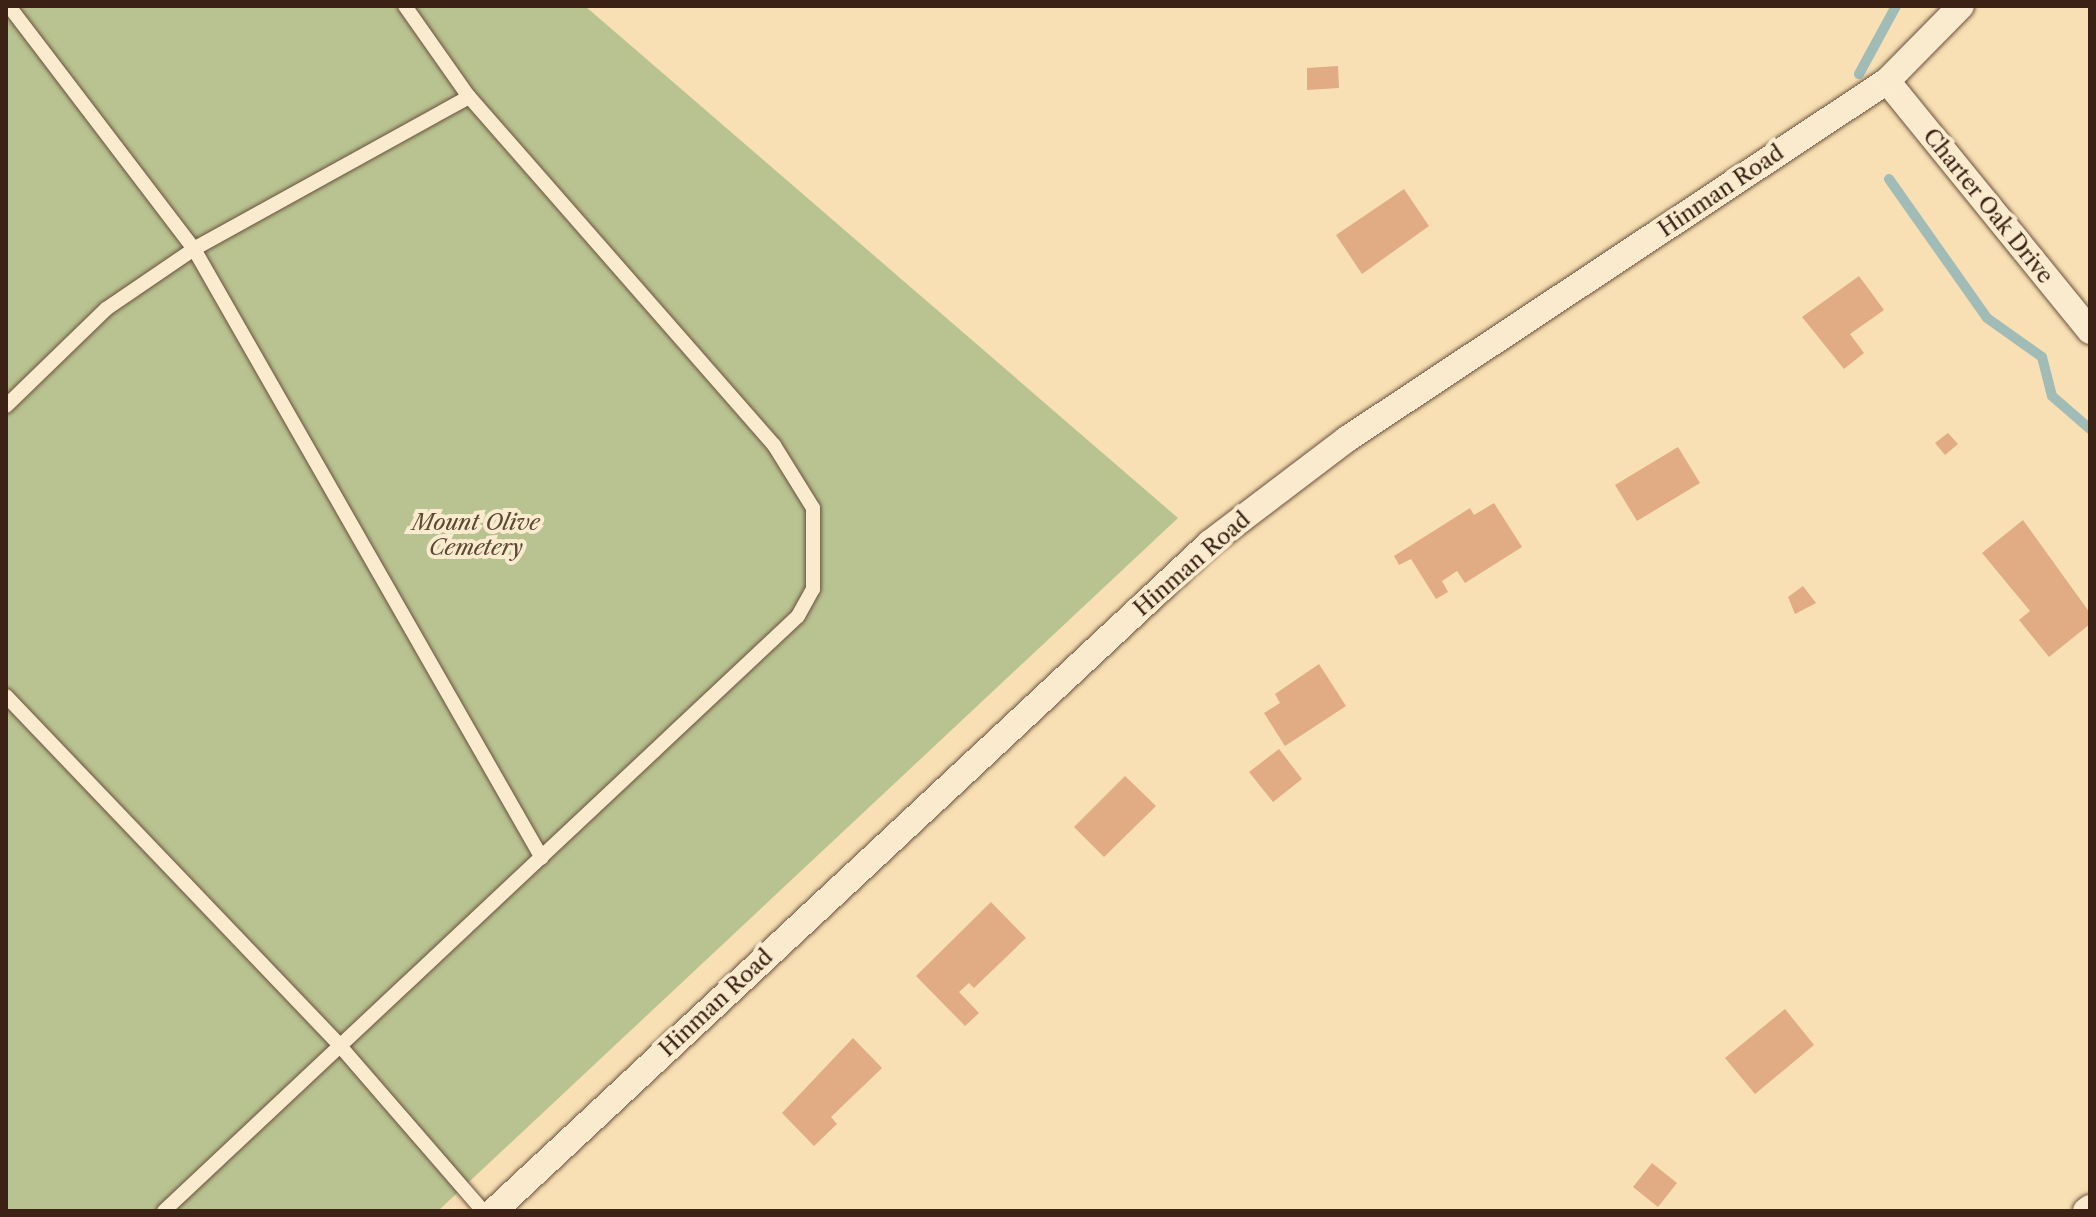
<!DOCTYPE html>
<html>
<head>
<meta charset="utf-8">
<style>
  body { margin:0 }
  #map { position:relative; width:2096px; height:1217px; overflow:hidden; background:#f9e0b4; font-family:"Libre Caslon Text",serif }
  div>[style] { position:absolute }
  .green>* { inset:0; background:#b9c391 }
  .stream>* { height:10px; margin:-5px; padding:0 5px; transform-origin:5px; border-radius:5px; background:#a1bbb6 }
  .building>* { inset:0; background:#e1ab84 }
  .roads { filter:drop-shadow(0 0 2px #6a523d) drop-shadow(0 0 2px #6a523d) }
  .lane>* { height:14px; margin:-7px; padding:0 7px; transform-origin:7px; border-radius:7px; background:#fbebce }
  .street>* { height:26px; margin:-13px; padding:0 13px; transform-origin:13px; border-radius:13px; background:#fbebce }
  span { translate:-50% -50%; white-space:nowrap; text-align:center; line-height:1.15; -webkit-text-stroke:8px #fbebce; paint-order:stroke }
  .street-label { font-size:22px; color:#3b2215 }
  .park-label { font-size:22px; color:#5a4a34; font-style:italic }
  .frame { position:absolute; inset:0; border:8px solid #3b2215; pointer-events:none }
</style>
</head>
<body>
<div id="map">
  <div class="green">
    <div style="clip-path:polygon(6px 6px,585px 6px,1178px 518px,438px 1211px,6px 1211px)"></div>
  </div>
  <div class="stream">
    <div style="left:1859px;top:74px;width:77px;rotate:-61.4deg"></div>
    <div style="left:1889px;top:179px;width:170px;rotate:54.8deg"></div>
    <div style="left:1987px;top:318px;width:67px;rotate:35.3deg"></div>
    <div style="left:2042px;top:357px;width:40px;rotate:75.6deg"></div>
    <div style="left:2052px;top:396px;width:50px;rotate:41deg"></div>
  </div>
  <div class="building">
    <div style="clip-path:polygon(1338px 66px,1339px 88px,1307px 90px,1307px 68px)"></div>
    <div style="clip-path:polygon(1404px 189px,1429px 226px,1362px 274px,1336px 235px)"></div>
    <div style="clip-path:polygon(1859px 276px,1884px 310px,1850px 334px,1864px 353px,1844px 369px,1802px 317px)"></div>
    <div style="clip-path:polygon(1948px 433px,1958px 444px,1945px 455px,1935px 443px)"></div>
    <div style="clip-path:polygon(1678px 447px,1700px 483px,1637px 521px,1615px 485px)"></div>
    <div style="clip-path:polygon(1494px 503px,1522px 547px,1465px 583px,1457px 571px,1442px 581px,1448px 592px,1436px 599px,1411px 559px,1399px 565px,1394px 556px,1470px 508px,1474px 515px)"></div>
    <div style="clip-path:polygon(2023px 520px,2090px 613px,2090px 624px,2049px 657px,2019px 620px,2030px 611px,1982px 553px)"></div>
    <div style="clip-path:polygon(1803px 586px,1816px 603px,1795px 614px,1788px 597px)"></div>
    <div style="clip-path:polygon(1319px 664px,1346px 706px,1285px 746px,1264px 713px,1280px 703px,1275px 694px)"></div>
    <div style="clip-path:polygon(1279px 749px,1302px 779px,1273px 802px,1249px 772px)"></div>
    <div style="clip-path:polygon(1125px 776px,1156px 806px,1104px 857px,1074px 827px)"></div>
    <div style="clip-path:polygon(991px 902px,1026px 938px,974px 988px,969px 983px,959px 992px,979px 1013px,965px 1026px,916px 976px)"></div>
    <div style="clip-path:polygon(1785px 1009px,1814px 1045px,1755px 1094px,1725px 1058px)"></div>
    <div style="clip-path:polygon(853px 1038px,882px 1068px,831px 1117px,837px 1124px,814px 1146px,782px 1113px)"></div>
    <div style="clip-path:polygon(1652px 1163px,1677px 1183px,1658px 1207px,1633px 1187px)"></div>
  </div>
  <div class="roads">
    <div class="lane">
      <div style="left:469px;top:97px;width:314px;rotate:151.1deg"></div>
      <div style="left:194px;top:249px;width:701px;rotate:60.26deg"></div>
      <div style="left:6px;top:406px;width:139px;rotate:-44.1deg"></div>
      <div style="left:106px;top:309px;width:107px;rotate:-34.3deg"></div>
      <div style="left:194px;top:249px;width:305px;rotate:-127.3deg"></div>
      <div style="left:6px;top:696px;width:485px;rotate:46.3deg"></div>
      <div style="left:341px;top:1047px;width:217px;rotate:49.1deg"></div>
      <div style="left:164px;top:1211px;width:869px;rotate:-43.18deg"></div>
      <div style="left:798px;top:616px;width:31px;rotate:-61deg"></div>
      <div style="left:813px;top:589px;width:81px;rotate:-90deg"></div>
      <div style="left:813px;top:508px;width:74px;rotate:-121.8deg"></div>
      <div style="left:774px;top:445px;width:463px;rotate:-131.2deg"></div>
      <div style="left:469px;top:97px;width:111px;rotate:-125.1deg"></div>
    </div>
    <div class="street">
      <div style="left:1887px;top:81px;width:322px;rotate:50.9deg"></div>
      <div style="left:494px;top:1211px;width:979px;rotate:-43.01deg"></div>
      <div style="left:1210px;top:543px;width:172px;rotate:-37.2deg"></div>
      <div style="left:1347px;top:439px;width:648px;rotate:-33.54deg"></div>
      <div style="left:1887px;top:81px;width:105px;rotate:-45.4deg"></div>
      <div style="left:2086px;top:1211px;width:5px;rotate:-37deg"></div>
    </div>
  </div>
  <div class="street-label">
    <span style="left:1721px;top:191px;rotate:-34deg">Hinman Road</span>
    <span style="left:1988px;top:206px;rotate:51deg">Charter Oak Drive</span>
    <span style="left:1192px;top:564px;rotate:-41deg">Hinman Road</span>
    <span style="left:716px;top:1003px;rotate:-43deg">Hinman Road</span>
  </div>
  <div class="park-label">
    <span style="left:476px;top:535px">Mount Olive<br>Cemetery</span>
  </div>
  <div class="frame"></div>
</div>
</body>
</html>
